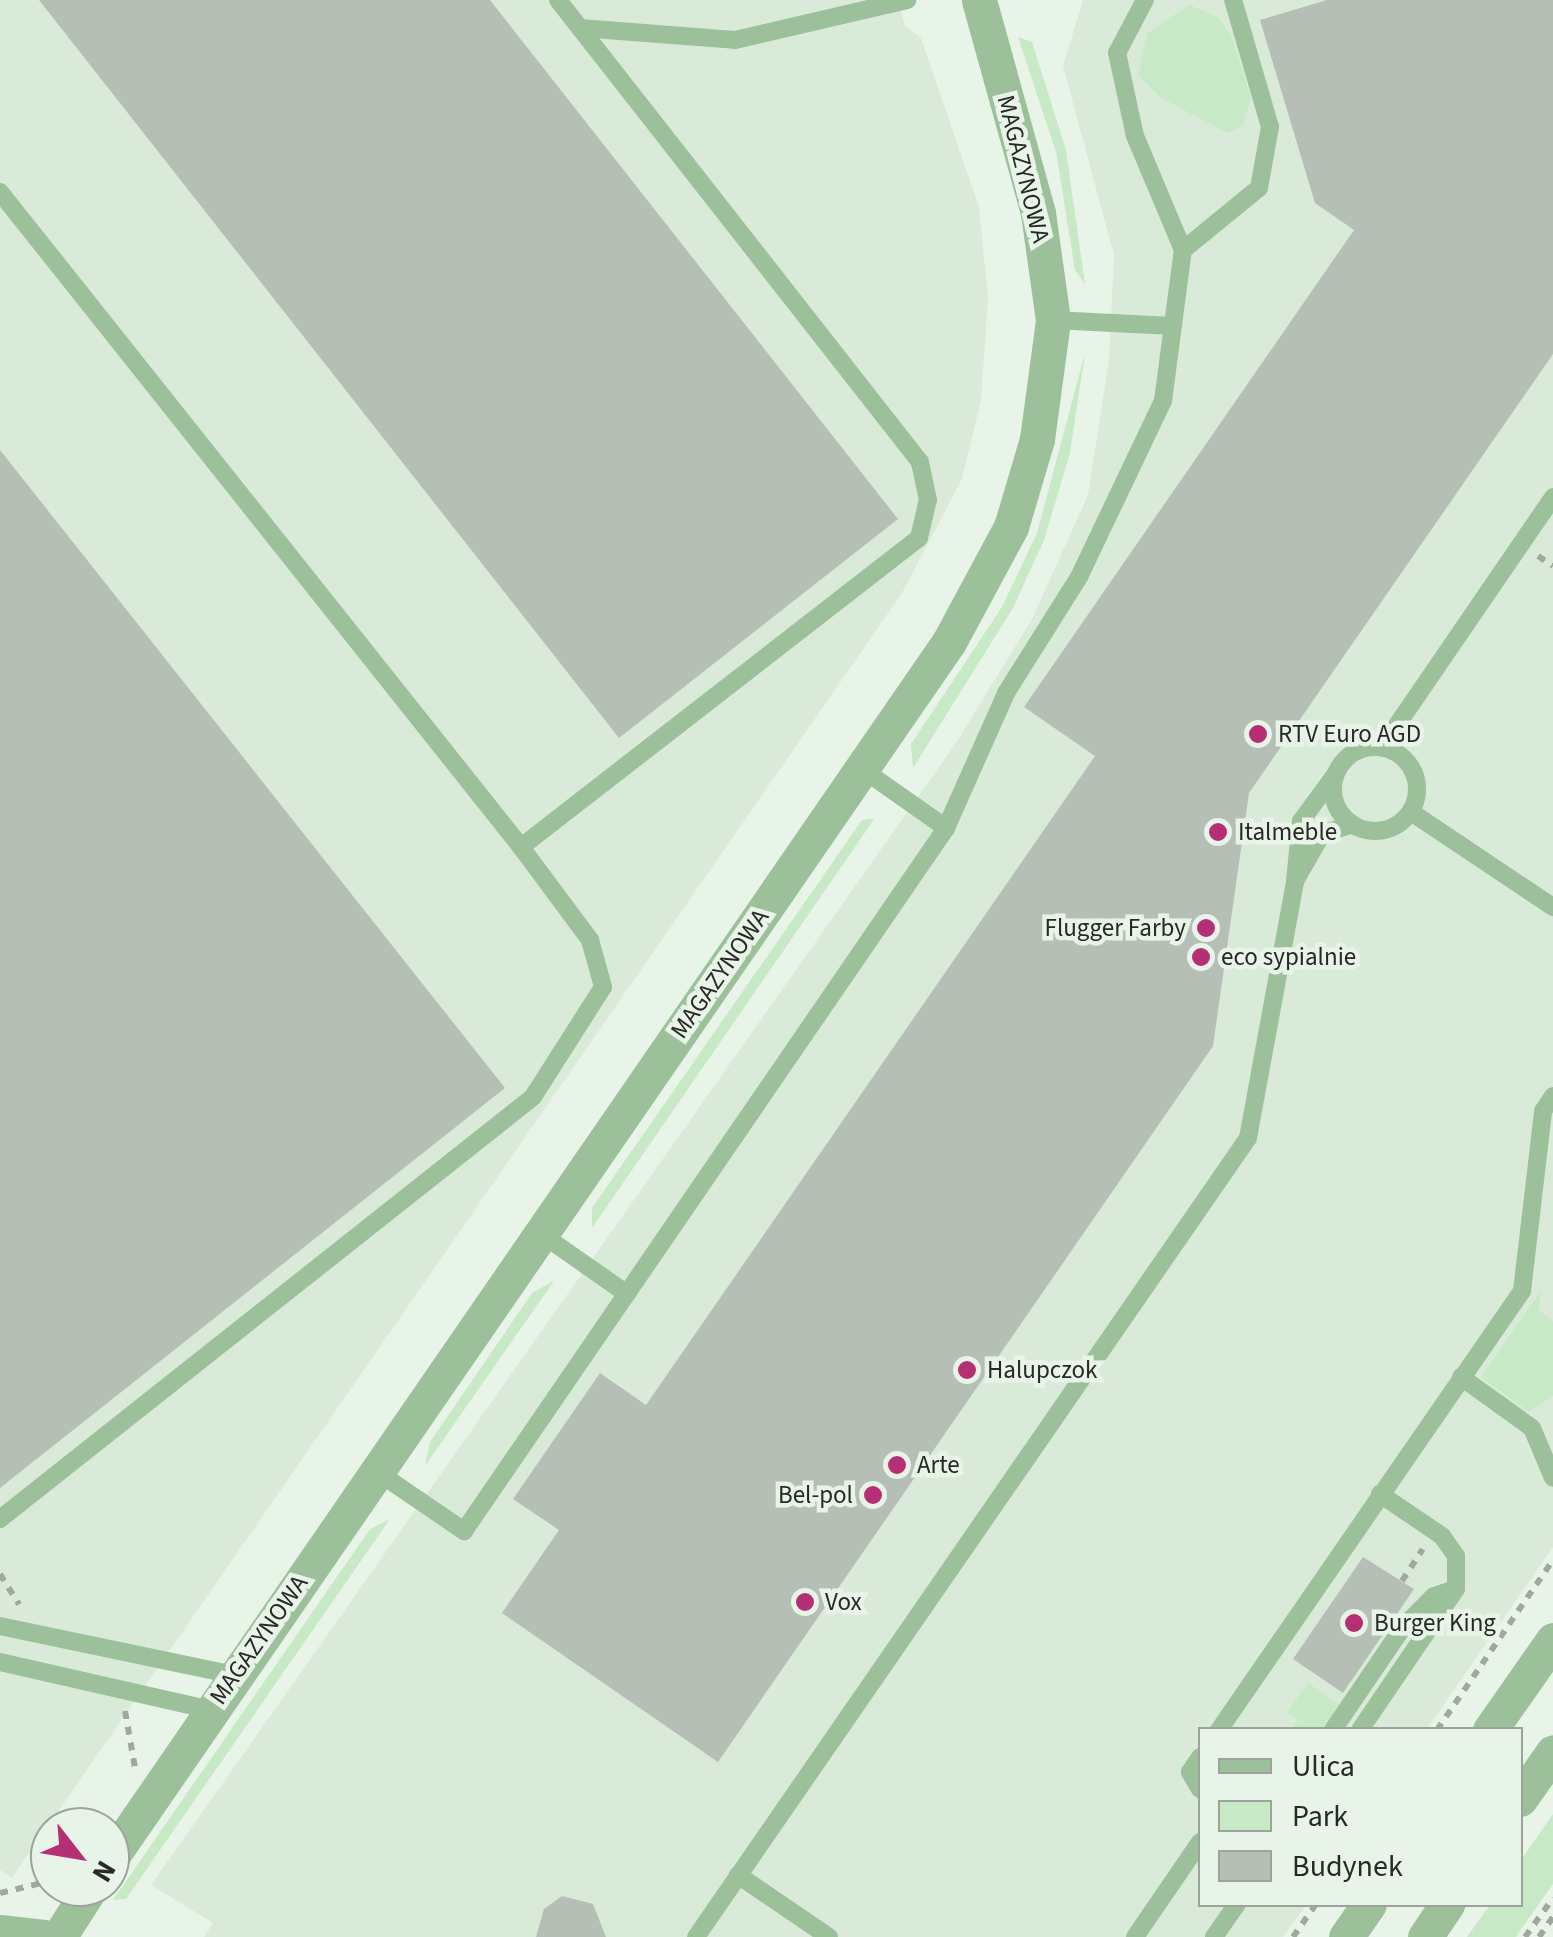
<!DOCTYPE html>
<html>
<head>
<meta charset="utf-8">
<style>
  body { margin:0 }
  #map { position:relative; width:1553px; height:1937px; overflow:hidden; background:#e9f4e9; font-family:"Source Sans 3",sans-serif }
  div>[style] { position:absolute }
  .built>* { inset:0; background:#daead9 }
  .green>* { inset:0; background:#c7e9c6 }
  .building>* { inset:0; background:#b5bfb5 }
  .path>* { height:6px; margin-top:-3px; transform-origin:0; background:repeating-linear-gradient(90deg,#a0a8a0 0 8px,transparent 0 16px) }
  .lane>* { height:18px; margin:-9px; padding:0 9px; transform-origin:9px; border-radius:9px; background:#9cc19a }
  .lane>.ring { margin:-9px; padding:0; box-sizing:content-box; background:none; border:18px solid #9cc19a; border-radius:50% }
  .street>* { height:35px; margin:-17.5px; padding:0 17.5px; transform-origin:17.5px; border-radius:17.5px; background:#9cc19a }
  .dots>* { width:28px; height:28px; translate:-50% -50%; box-sizing:border-box; border:5px solid #e9f4e9; border-radius:50% }
  span { translate:-50% -50%; white-space:nowrap; text-align:center; line-height:1.15; -webkit-text-stroke:9px #e9f4e9; paint-order:stroke }
  .street-label { font-size:25px; color:#262925 }
  .poi-label { font-size:25px; color:#262925 }
  .left { translate:0 -50%; text-align:left }
  .right { translate:-100% -50%; text-align:right }
  .legend { position:absolute; left:1198px; top:1727px; width:325px; height:180px; box-sizing:border-box; background:#e9f4e9; border:2px solid #9ba39b; margin:0; padding:12px 18px; list-style:none; font-size:30px; color:#262925 }
  .legend li { display:flex; align-items:center; gap:20px; height:50px }
  .legend b { width:50px; border:2px solid #9ba39b }
  .north { position:absolute; left:30px; top:1807px; width:100px; height:100px; box-sizing:border-box; background:#e9f4e9; border:2px solid #9ba39b; border-radius:50%; rotate:121deg; font-size:28px; font-weight:700; line-height:40px; text-align:center; color:#262925 }
  .north::after { content:''; display:block; margin:auto; width:35px; height:45px; background:#b52f74; clip-path:polygon(50% 0,100% 100%,50% 72%,0 100%) }
</style>
</head>
<body>
<div id="map">
  <div class="built">
    <div style="clip-path:polygon(0 0,898px 0,905px 26px,921px 38px,979px 207px,988px 298px,981px 401px,962px 479px,902px 593px,12px 1878px,0 1870px)"></div>
    <div style="clip-path:polygon(1083px 0,1553px 0,1553px 1547px,1427px 1729px,1200px 1730px,1200px 1904px,1306px 1905px,1283px 1937px,204px 1937px,213px 1923px,151px 1885px,956px 743px,1032px 619px,1088px 495px,1109px 360px,1114px 255px,1063px 66px)"></div>
  </div>
  <div class="green">
    <div style="clip-path:polygon(1189px 5px,1218px 17px,1231px 35px,1251px 98px,1243px 126px,1228px 133px,1161px 98px,1138px 75px,1148px 33px)"></div>
    <div style="clip-path:polygon(1018px 37px,1032px 42px,1066px 150px,1085px 284px,1075px 270px,1056px 152px)"></div>
    <div style="clip-path:polygon(1085px 353px,1070px 453px,1044px 540px,1013px 608px,913px 768px,911px 744px,1002px 607px,1037px 533px)"></div>
    <div style="clip-path:polygon(876px 818px,875px 818px,592px 1228px,592px 1208px,862px 820px)"></div>
    <div style="clip-path:polygon(554px 1281px,425px 1466px,430px 1442px,532px 1293px)"></div>
    <div style="clip-path:polygon(1540px 1292px,1539px 1310px,1553px 1321px,1553px 1396px,1529px 1412px,1481px 1377px)"></div>
    <div style="clip-path:polygon(390px 1519px,126px 1899px,113px 1900px,370px 1529px)"></div>
    <div style="clip-path:polygon(1308px 1683px,1341px 1706px,1325px 1729px,1291px 1729px,1297px 1720px,1287px 1712px)"></div>
    <div style="clip-path:polygon(1553px 1814px,1553px 1884px,1522px 1928px,1516px 1937px,1467px 1937px,1490px 1905px,1520px 1904px,1521px 1860px)"></div>
  </div>
  <div class="building">
    <div style="clip-path:polygon(39px 0,490px 0,898px 519px,619px 738px)"></div>
    <div style="clip-path:polygon(1327px 0,1553px 0,1553px 354px,1249px 793px,1213px 1046px,718px 1762px,502px 1613px,559px 1530px,513px 1499px,600px 1373px,646px 1405px,1095px 756px,1024px 707px,1354px 230px,1315px 203px,1260px 20px)"></div>
    <div style="clip-path:polygon(0 450px,505px 1088px,0 1488px)"></div>
    <div style="clip-path:polygon(1363px 1557px,1414px 1589px,1343px 1693px,1293px 1659px)"></div>
    <div style="clip-path:polygon(562px 1896px,593px 1904px,606px 1937px,536px 1937px,544px 1909px)"></div>
  </div>
  <div class="path">
    <div style="left:1538px;top:556px;width:18px;rotate:34deg"></div>
    <div style="left:0;top:1574px;width:36px;rotate:58deg"></div>
    <div style="left:1402px;top:1581px;width:38px;rotate:-57deg"></div>
    <div style="left:125px;top:1711px;width:58px;rotate:80deg"></div>
    <div style="left:1437px;top:1730px;width:206px;rotate:-55.7deg"></div>
    <div style="left:0;top:1893px;width:51px;rotate:-13.5deg"></div>
    <div style="left:1293px;top:1937px;width:40px;rotate:-55.1deg"></div>
    <div style="left:1525px;top:1937px;width:48px;rotate:-54.3deg"></div>
    <div style="left:1539px;top:1937px;width:24px;rotate:-55deg"></div>
  </div>
  <div class="lane">
    <div style="left:580px;top:28px;width:155px;rotate:4.4deg"></div>
    <div style="left:735px;top:40px;width:177px;rotate:-13.1deg"></div>
    <div style="left:0;top:192px;width:837px;rotate:51.5deg"></div>
    <div style="left:521px;top:847px;width:116px;rotate:53.4deg"></div>
    <div style="left:590px;top:940px;width:49px;rotate:74.5deg"></div>
    <div style="left:603px;top:987px;width:130px;rotate:122.5deg"></div>
    <div style="left:533px;top:1097px;width:680px;rotate:141.63deg"></div>
    <div style="left:1183px;top:250px;width:98px;rotate:-39.2deg"></div>
    <div style="left:1259px;top:188px;width:62px;rotate:-79.8deg"></div>
    <div style="left:1270px;top:127px;width:132px;rotate:-106.2deg"></div>
    <div style="left:1053px;top:320px;width:120px;rotate:2.9deg"></div>
    <div class="ring" style="left:1333px;top:747px;width:66px;height:66px"></div>
    <div style="left:1382px;top:747px;width:303px;rotate:-55.6deg"></div>
    <div style="left:862px;top:769px;width:103px;rotate:35.1deg"></div>
    <div style="left:1411px;top:812px;width:171px;rotate:33.8deg"></div>
    <div style="left:521px;top:847px;width:504px;rotate:-37.83deg"></div>
    <div style="left:919px;top:538px;width:39px;rotate:-77deg"></div>
    <div style="left:928px;top:500px;width:39px;rotate:-102deg"></div>
    <div style="left:920px;top:462px;width:587px;rotate:-128.08deg"></div>
    <div style="left:1295px;top:881px;width:60px;rotate:-84.3deg"></div>
    <div style="left:1301px;top:821px;width:57px;rotate:-53.5deg"></div>
    <div style="left:540px;top:1233px;width:106px;rotate:35deg"></div>
    <div style="left:1461px;top:1377px;width:87px;rotate:35.7deg"></div>
    <div style="left:1532px;top:1428px;width:54px;rotate:67.2deg"></div>
    <div style="left:376px;top:1471px;width:107px;rotate:34.3deg"></div>
    <div style="left:464px;top:1531px;width:852px;rotate:-55.56deg"></div>
    <div style="left:946px;top:828px;width:148px;rotate:-66deg"></div>
    <div style="left:1006px;top:693px;width:137px;rotate:-57.8deg"></div>
    <div style="left:1079px;top:577px;width:195px;rotate:-64.5deg"></div>
    <div style="left:1163px;top:401px;width:152px;rotate:-82.5deg"></div>
    <div style="left:1183px;top:250px;width:124px;rotate:-112.8deg"></div>
    <div style="left:1135px;top:136px;width:85px;rotate:-102.2deg"></div>
    <div style="left:1117px;top:53px;width:60px;rotate:-62.2deg"></div>
    <div style="left:0;top:1626px;width:240px;rotate:11.8deg"></div>
    <div style="left:0;top:1662px;width:216px;rotate:12.8deg"></div>
    <div style="left:1219px;top:1730px;width:533px;rotate:-55.39deg"></div>
    <div style="left:1522px;top:1291px;width:181px;rotate:-83.3deg"></div>
    <div style="left:1543px;top:1111px;width:18px;rotate:-56deg"></div>
    <div style="left:1333px;top:1730px;width:125px;rotate:-55.8deg"></div>
    <div style="left:1403px;top:1627px;width:44px;rotate:-45deg"></div>
    <div style="left:1434px;top:1596px;width:23px;rotate:-18deg"></div>
    <div style="left:1360px;top:1730px;width:171px;rotate:-55.8deg"></div>
    <div style="left:1456px;top:1589px;width:33px;rotate:-90deg"></div>
    <div style="left:1456px;top:1556px;width:24px;rotate:-125deg"></div>
    <div style="left:1442px;top:1536px;width:75px;rotate:-145.9deg"></div>
    <div style="left:1200px;top:1757px;width:18px;rotate:124deg"></div>
    <div style="left:1190px;top:1772px;width:20px;rotate:60deg"></div>
    <div style="left:738px;top:1875px;width:110px;rotate:34.3deg"></div>
    <div style="left:696px;top:1937px;width:971px;rotate:-55.36deg"></div>
    <div style="left:1248px;top:1138px;width:261px;rotate:-79.6deg"></div>
    <div style="left:1295px;top:881px;width:54px;rotate:-60.1deg"></div>
    <div style="left:1322px;top:834px;width:32px;rotate:-18deg"></div>
    <div style="left:1135px;top:1937px;width:115px;rotate:-55.6deg"></div>
    <div style="left:1214px;top:1937px;width:40px;rotate:-55.1deg"></div>
  </div>
  <div class="street">
    <div style="left:1490px;top:1730px;width:110px;rotate:-55deg"></div>
    <div style="left:1520px;top:1799px;width:57px;rotate:-54.9deg"></div>
    <div style="left:110px;top:1859px;width:1478px;rotate:-55.42deg"></div>
    <div style="left:949px;top:642px;width:131px;rotate:-61.7deg"></div>
    <div style="left:1011px;top:527px;width:92px;rotate:-73.5deg"></div>
    <div style="left:1037px;top:439px;width:120px;rotate:-82.3deg"></div>
    <div style="left:1053px;top:320px;width:108px;rotate:-98deg"></div>
    <div style="left:1038px;top:213px;width:221px;rotate:-105.5deg"></div>
    <div style="left:0;top:1932px;width:44px;rotate:6.5deg"></div>
    <div style="left:59px;top:1937px;width:59px;rotate:-57.4deg"></div>
    <div style="left:1346px;top:1937px;width:40px;rotate:-55.1deg"></div>
    <div style="left:1425px;top:1937px;width:40px;rotate:-56deg"></div>
  </div>
  <div class="dots">
    <div style="left:1258px;top:734px;background:#b52f74"></div>
    <div style="left:1218px;top:832px;background:#b52f74"></div>
    <div style="left:1206px;top:928px;background:#b52f74"></div>
    <div style="left:1201px;top:957px;background:#b52f74"></div>
    <div style="left:967px;top:1370px;background:#b52f74"></div>
    <div style="left:897px;top:1465px;background:#b52f74"></div>
    <div style="left:873px;top:1495px;background:#b52f74"></div>
    <div style="left:805px;top:1602px;background:#b52f74"></div>
    <div style="left:1354px;top:1623px;background:#b52f74"></div>
  </div>
  <div class="street-label">
    <span style="left:1023px;top:169px;rotate:76deg">MAGAZYNOWA</span>
    <span style="left:720px;top:974px;rotate:-55deg">MAGAZYNOWA</span>
    <span style="left:259px;top:1640px;rotate:-55deg">MAGAZYNOWA</span>
  </div>
  <div class="poi-label">
    <span class="left" style="left:1278px;top:734px">RTV Euro AGD</span>
    <span class="left" style="left:1238px;top:832px">Italmeble</span>
    <span class="right" style="left:1186px;top:928px">Flugger Farby</span>
    <span class="left" style="left:1221px;top:957px">eco sypialnie</span>
    <span class="left" style="left:987px;top:1370px">Halupczok</span>
    <span class="left" style="left:917px;top:1465px">Arte</span>
    <span class="right" style="left:853px;top:1495px">Bel-pol</span>
    <span class="left" style="left:825px;top:1602px">Vox</span>
    <span class="left" style="left:1374px;top:1623px">Burger King</span>
  </div>
  <ul class="legend">
  <li><b style="height:12px;background:#9cc19a"></b>Ulica</li>
  <li><b style="height:28px;background:#c7e9c6"></b>Park</li>
  <li><b style="height:28px;background:#b5bfb5"></b>Budynek</li>
  </ul>
  <div class="north">N</div>
</div>
</body>
</html>
